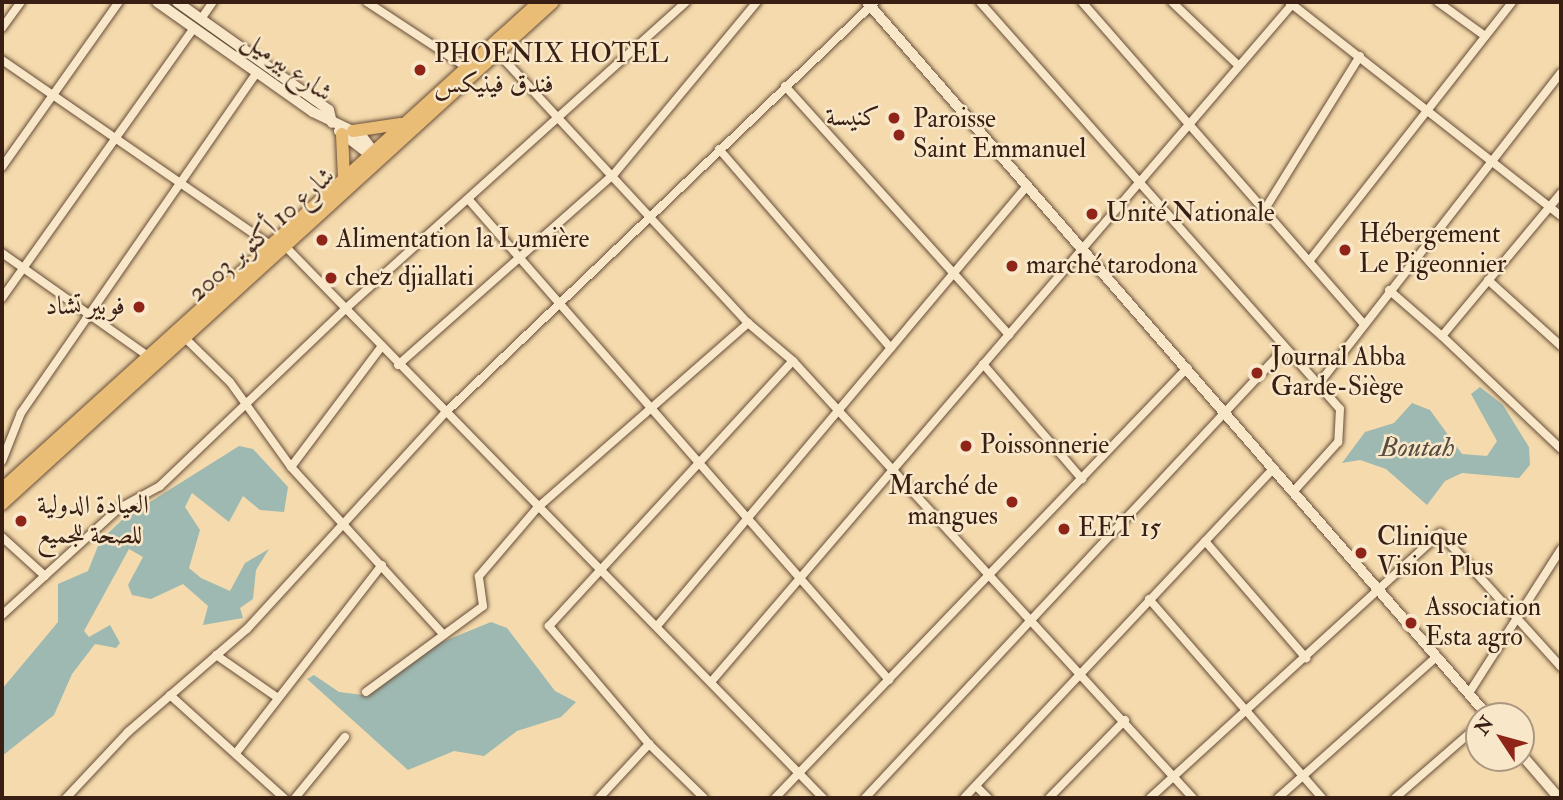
<!DOCTYPE html>
<html>
<head>
<meta charset="utf-8">
<style>
  body { margin:0 }
  #map { position:relative; width:1563px; height:800px; overflow:hidden; background:#f4daac; font-family:"IM FELL Double Pica",Amiri,serif }
  div>[style] { position:absolute }
  .water>* { inset:0; background:#9eb9b1 }
  .stream>* { height:2px; margin:-1px; padding:0 1px; transform-origin:1px; border-radius:1px; background:#9eb9b1 }
  .roads { filter:drop-shadow(0 0 2px #684d39) drop-shadow(0 0 2px #684d39) }
  .minor>* { height:8px; margin:-4px; padding:0 4px; transform-origin:4px; border-radius:4px; background:#f8e7c9 }
  .tertiary>* { height:10px; margin:-5px; padding:0 5px; transform-origin:5px; border-radius:5px; background:#f8e7c9 }
  .trunk>* { height:12px; margin:-6px; padding:0 6px; transform-origin:6px; border-radius:6px; background:#eabd76 }
  .dots>* { width:19px; height:19px; translate:-50% -50%; box-sizing:border-box; border:4px solid #f8e7c9; border-radius:50% }
  span { translate:-50% -50%; white-space:nowrap; text-align:center; line-height:1.15; -webkit-text-stroke:5px #f8e7c9; paint-order:stroke }
  .poi-label { font-size:26px; color:#391e13 }
  .left { translate:0 -50%; text-align:left }
  .right { translate:-100% -50%; text-align:right }
  .street-label { font-size:26px; color:#391e13 }
  .water-label { font-size:28px; color:#574c42; font-style:italic }
  .frame { position:absolute; inset:0; border:4px solid #391e13; pointer-events:none }
  .north { position:absolute; left:1465px; top:702px; width:70px; height:70px; box-sizing:border-box; background:#f8e7c9; border:2px solid #ac9780; border-radius:50%; rotate:306deg; font-size:19px; font-weight:700; line-height:28px; text-align:center; color:#391e13 }
  .north::after { content:''; display:block; margin:auto; width:24px; height:32px; background:#8f2418; clip-path:polygon(50% 0,100% 100%,50% 72%,0 100%) }
</style>
</head>
<body>
<div id="map">
  <div class="water">
    <div style="clip-path:polygon(1480px 387px,1503px 405px,1529px 447px,1530px 465px,1519px 478px,1462px 473px,1445px 481px,1427px 505px,1386px 469px,1360px 460px,1342px 463px,1365px 432px,1394px 423px,1412px 403px,1430px 410px,1462px 454px,1487px 456px,1497px 441px,1471px 394px)"></div>
    <div style="clip-path:polygon(239px 446px,253px 449px,288px 487px,284px 512px,260px 510px,243px 496px,229px 522px,192px 493px,185px 507px,200px 530px,189px 568px,201px 578px,230px 591px,245px 563px,269px 549px,256px 570px,253px 599px,240px 608px,243px 618px,203px 625px,208px 606px,183px 584px,151px 599px,132px 595px,128px 585px,143px 557px,129px 549px,84px 631px,89px 637px,110px 625px,120px 643px,116px 648px,95px 644px,72px 674px,54px 715px,2px 756px,2px 689px,58px 622px,58px 584px,88px 571px,100px 541px,123px 519px)"></div>
    <div style="clip-path:polygon(491px 622px,507px 628px,555px 691px,576px 702px,561px 717px,517px 731px,484px 756px,454px 751px,408px 770px,307px 679px,314px 675px,339px 692px,363px 695px,425px 649px)"></div>
  </div>
  <div class="stream">
    <div style="left:166px;top:2px;width:76px;rotate:35.4deg"></div>
  </div>
  <div class="roads">
    <div class="minor">
      <div style="left:367px;top:2px;width:118px;rotate:33.3deg"></div>
      <div style="left:980px;top:2px;width:543px;rotate:48.51deg"></div>
      <div style="left:1340px;top:409px;width:33px;rotate:93deg"></div>
      <div style="left:1338px;top:442px;width:67px;rotate:132deg"></div>
      <div style="left:1082px;top:2px;width:428px;rotate:48.8deg"></div>
      <div style="left:1172px;top:2px;width:91px;rotate:43.7deg"></div>
      <div style="left:1289px;top:2px;width:346px;rotate:38.2deg"></div>
      <div style="left:1438px;top:2px;width:58px;rotate:35.9deg"></div>
      <div style="left:201px;top:19px;width:21px;rotate:-55deg"></div>
      <div style="left:2px;top:28px;width:32px;rotate:-54deg"></div>
      <div style="left:496px;top:51px;width:371px;rotate:47.2deg"></div>
      <div style="left:748px;top:323px;width:59px;rotate:40.2deg"></div>
      <div style="left:793px;top:361px;width:592px;rotate:47.53deg"></div>
      <div style="left:2px;top:60px;width:326px;rotate:34.6deg"></div>
      <div style="left:785px;top:86px;width:335px;rotate:48deg"></div>
      <div style="left:719px;top:149px;width:263px;rotate:49.2deg"></div>
      <div style="left:2px;top:167px;width:202px;rotate:-54.7deg"></div>
      <div style="left:469px;top:200px;width:638px;rotate:48.81deg"></div>
      <div style="left:1265px;top:209px;width:180px;rotate:-58.2deg"></div>
      <div style="left:283px;top:244px;width:774px;rotate:45.73deg"></div>
      <div style="left:2px;top:253px;width:182px;rotate:35.2deg"></div>
      <div style="left:1310px;top:260px;width:328px;rotate:-51.9deg"></div>
      <div style="left:1488px;top:280px;width:98px;rotate:42.1deg"></div>
      <div style="left:1389px;top:290px;width:70px;rotate:41deg"></div>
      <div style="left:1442px;top:336px;width:186px;rotate:-50.2deg"></div>
      <div style="left:2px;top:298px;width:331px;rotate:-54.6deg"></div>
      <div style="left:1442px;top:336px;width:164px;rotate:43.5deg"></div>
      <div style="left:184px;top:337px;width:64px;rotate:44.4deg"></div>
      <div style="left:230px;top:382px;width:105px;rotate:54.3deg"></div>
      <div style="left:291px;top:467px;width:226px;rotate:47.7deg"></div>
      <div style="left:983px;top:364px;width:152px;rotate:49.3deg"></div>
      <div style="left:398px;top:365px;width:288px;rotate:-41.5deg"></div>
      <div style="left:614px;top:174px;width:224px;rotate:-50.3deg"></div>
      <div style="left:1317px;top:386px;width:397px;rotate:-52.1deg"></div>
      <div style="left:2px;top:461px;width:52px;rotate:-68.4deg"></div>
      <div style="left:21px;top:413px;width:415px;rotate:-55.3deg"></div>
      <div style="left:291px;top:467px;width:150px;rotate:-53.1deg"></div>
      <div style="left:2px;top:537px;width:58px;rotate:42.2deg"></div>
      <div style="left:1205px;top:541px;width:155px;rotate:49.2deg"></div>
      <div style="left:1149px;top:599px;width:264px;rotate:49deg"></div>
      <div style="left:2px;top:615px;width:157px;rotate:-42.4deg"></div>
      <div style="left:118px;top:509px;width:48px;rotate:-28.7deg"></div>
      <div style="left:160px;top:486px;width:255px;rotate:-43.7deg"></div>
      <div style="left:344px;top:310px;width:460px;rotate:-42deg"></div>
      <div style="left:657px;top:626px;width:575px;rotate:-49.94deg"></div>
      <div style="left:216px;top:655px;width:75px;rotate:34.7deg"></div>
      <div style="left:711px;top:682px;width:896px;rotate:-49.39deg"></div>
      <div style="left:366px;top:692px;width:145px;rotate:-36.3deg"></div>
      <div style="left:483px;top:606px;width:30px;rotate:-98deg"></div>
      <div style="left:479px;top:576px;width:89px;rotate:-49.5deg"></div>
      <div style="left:537px;top:508px;width:281px;rotate:-41.2deg"></div>
      <div style="left:1469px;top:693px;width:171px;rotate:-57.4deg"></div>
      <div style="left:170px;top:695px;width:154px;rotate:42.1deg"></div>
      <div style="left:649px;top:744px;width:155px;rotate:-130.3deg"></div>
      <div style="left:549px;top:626px;width:360px;rotate:-47.4deg"></div>
      <div style="left:236px;top:753px;width:238px;rotate:-52.2deg"></div>
      <div style="left:976px;top:786px;width:17px;rotate:45deg"></div>
      <div style="left:66px;top:798px;width:91px;rotate:-46.8deg"></div>
      <div style="left:128px;top:732px;width:157px;rotate:-40.9deg"></div>
      <div style="left:247px;top:629px;width:292px;rotate:-47.5deg"></div>
      <div style="left:444px;top:414px;width:596px;rotate:-43.71deg"></div>
      <div style="left:295px;top:798px;width:79px;rotate:-50.7deg"></div>
      <div style="left:599px;top:798px;width:74px;rotate:-47.2deg"></div>
      <div style="left:649px;top:744px;width:77px;rotate:44.5deg"></div>
      <div style="left:775px;top:798px;width:596px;rotate:-46.22deg"></div>
      <div style="left:865px;top:798px;width:613px;rotate:-46.98deg"></div>
      <div style="left:964px;top:798px;width:451px;rotate:-46.8deg"></div>
      <div style="left:1049px;top:798px;width:109px;rotate:-45.7deg"></div>
      <div style="left:1150px;top:798px;width:393px;rotate:-42.4deg"></div>
      <div style="left:1440px;top:533px;width:181px;rotate:47.9deg"></div>
      <div style="left:1278px;top:798px;width:212px;rotate:-41.7deg"></div>
      <div style="left:1395px;top:798px;width:111px;rotate:-41deg"></div>
    </div>
    <div class="tertiary">
      <div style="left:157px;top:2px;width:191px;rotate:35.2deg"></div>
      <div style="left:313px;top:112px;width:53px;rotate:25.6deg"></div>
      <div style="left:361px;top:135px;width:26px;rotate:53deg"></div>
      <div style="left:177px;top:2px;width:186px;rotate:35.4deg"></div>
      <div style="left:329px;top:110px;width:13px;rotate:77deg"></div>
      <div style="left:867px;top:2px;width:946px;rotate:48.98deg"></div>
      <div style="left:339px;top:131px;width:44px;rotate:37.6deg"></div>
      <div style="left:1521px;top:754px;width:58px;rotate:49.2deg"></div>
    </div>
    <div class="trunk">
      <div style="left:353px;top:131px;width:48px;rotate:-8.5deg"></div>
      <div style="left:342px;top:134px;width:44px;rotate:87.4deg"></div>
      <div style="left:2px;top:489px;width:725px;rotate:-42.2deg"></div>
      <div style="left:2px;top:504px;width:745px;rotate:-42.34deg"></div>
    </div>
  </div>
  <div class="dots">
    <div style="left:420px;top:70px;background:#8f2418"></div>
    <div style="left:894px;top:118px;background:#8f2418"></div>
    <div style="left:899px;top:135px;background:#8f2418"></div>
    <div style="left:1092px;top:214px;background:#8f2418"></div>
    <div style="left:322px;top:240px;background:#8f2418"></div>
    <div style="left:1345px;top:250px;background:#8f2418"></div>
    <div style="left:1012px;top:266px;background:#8f2418"></div>
    <div style="left:331px;top:278px;background:#8f2418"></div>
    <div style="left:139px;top:307px;background:#8f2418"></div>
    <div style="left:1257px;top:373px;background:#8f2418"></div>
    <div style="left:966px;top:446px;background:#8f2418"></div>
    <div style="left:1012px;top:502px;background:#8f2418"></div>
    <div style="left:21px;top:521px;background:#8f2418"></div>
    <div style="left:1064px;top:529px;background:#8f2418"></div>
    <div style="left:1361px;top:553px;background:#8f2418"></div>
    <div style="left:1411px;top:623px;background:#8f2418"></div>
  </div>
  <div class="poi-label">
    <span class="left" style="left:434px;top:70px">PHOENIX HOTEL<br>فندق فينيكس</span>
    <span class="right" style="left:880px;top:118px">كنيسة</span>
    <span class="left" style="left:913px;top:135px">Paroisse<br>Saint Emmanuel</span>
    <span class="left" style="left:1106px;top:214px">Unité Nationale</span>
    <span class="left" style="left:1359px;top:250px">Hébergement<br>Le Pigeonnier</span>
    <span class="left" style="left:336px;top:240px">Alimentation la Lumière</span>
    <span class="left" style="left:1026px;top:266px">marché tarodona</span>
    <span class="left" style="left:345px;top:278px">chez djiallati</span>
    <span class="right" style="left:125px;top:307px">فوبير تشاد</span>
    <span class="left" style="left:1271px;top:373px">Journal Abba<br>Garde-Siège</span>
    <span class="left" style="left:980px;top:446px">Poissonnerie</span>
    <span class="right" style="left:998px;top:502px">Marché de<br>mangues</span>
    <span class="left" style="left:37px;top:521px">العيادة الدولية<br>للصحة للجميع</span>
    <span class="left" style="left:1078px;top:529px">EET 15</span>
    <span class="left" style="left:1377px;top:553px">Clinique<br>Vision Plus</span>
    <span class="left" style="left:1425px;top:623px">Association<br>Esta agro</span>
  </div>
  <div class="street-label">
    <span style="left:287px;top:67px;rotate:35deg">شارع بيرميل</span>
    <span style="left:262px;top:235px;rotate:-42deg">شارع 10 أكتوبر 2003</span>
  </div>
  <div class="water-label">
    <span style="left:1417px;top:448px">Boutah</span>
  </div>
  <div class="frame"></div>
  <div class="north">N</div>
</div>
</body>
</html>
